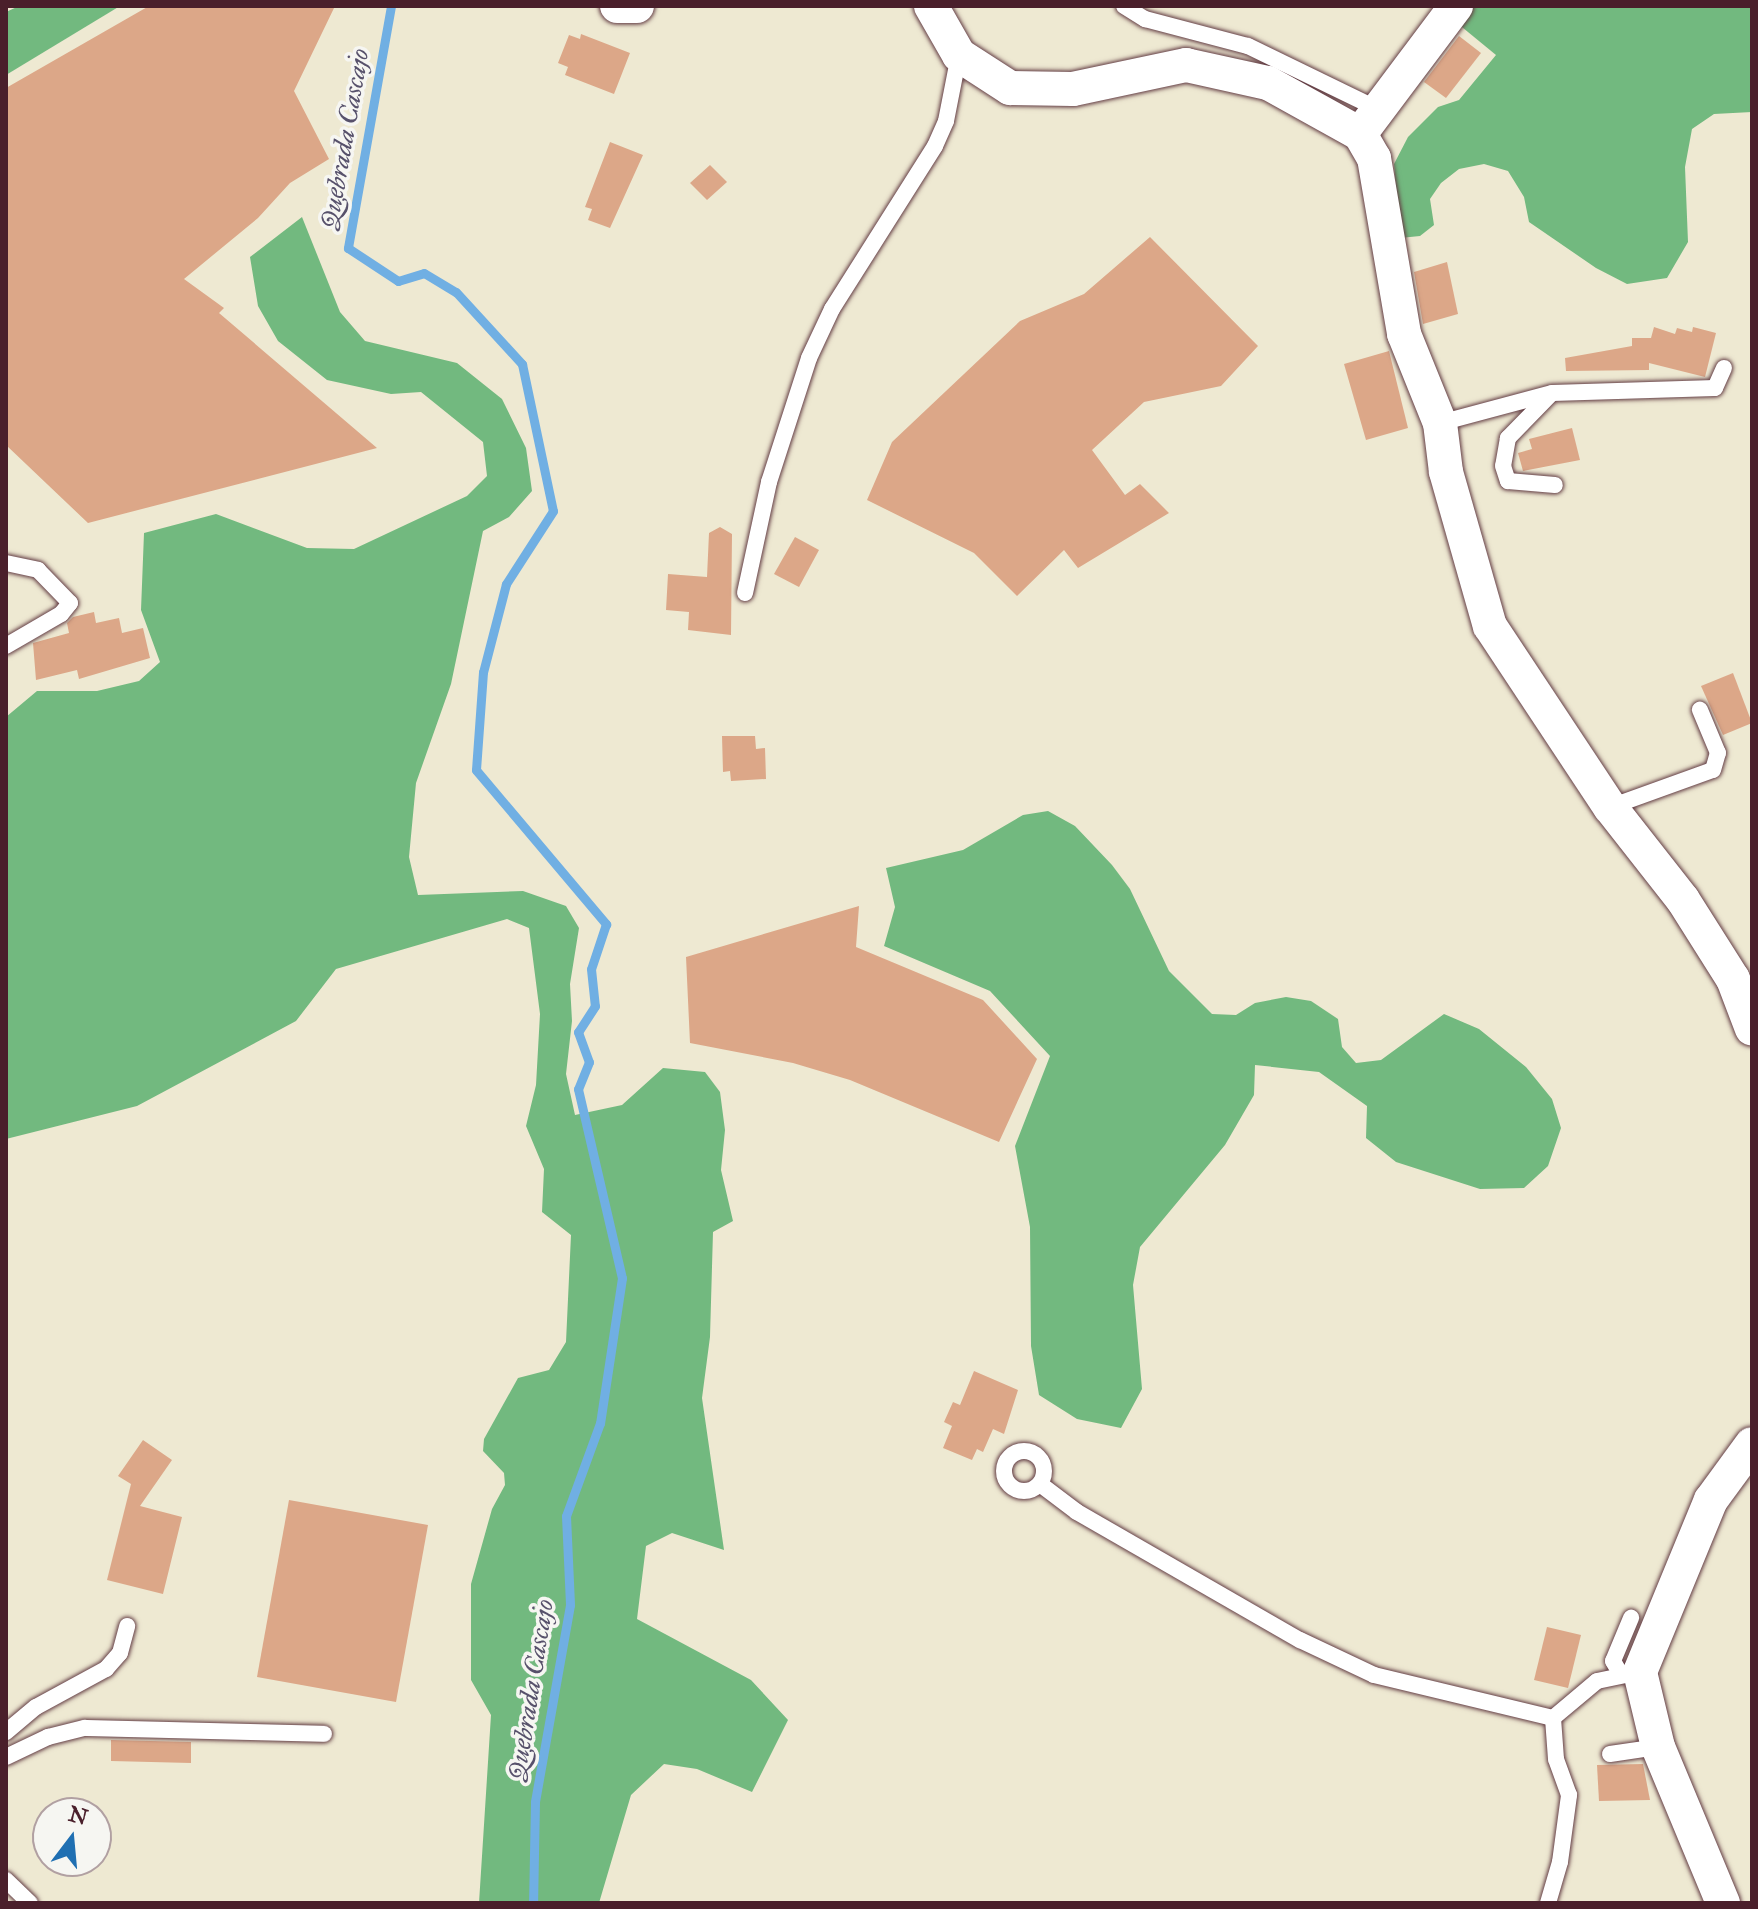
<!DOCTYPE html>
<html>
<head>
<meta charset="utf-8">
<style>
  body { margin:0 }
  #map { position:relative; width:1758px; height:1909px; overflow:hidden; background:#eee9d2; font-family:"IM FELL Great Primer",serif }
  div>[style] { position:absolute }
  .forest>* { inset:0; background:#72b97f }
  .stream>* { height:9px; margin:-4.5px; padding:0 4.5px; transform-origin:4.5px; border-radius:4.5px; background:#70afe3 }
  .building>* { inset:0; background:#dca788 }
  .roads { filter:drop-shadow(0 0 2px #633d44) drop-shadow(0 0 2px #633d44) }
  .lane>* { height:16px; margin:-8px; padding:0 8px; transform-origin:8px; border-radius:8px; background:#fff }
  .lane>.ring { margin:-8px; padding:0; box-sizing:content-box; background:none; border:16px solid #fff; border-radius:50% }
  .street>* { height:34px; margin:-17px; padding:0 17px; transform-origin:17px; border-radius:17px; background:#fff }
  span { translate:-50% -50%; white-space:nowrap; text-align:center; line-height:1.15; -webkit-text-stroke:7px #f6f6f2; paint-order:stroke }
  .water-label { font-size:26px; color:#57516b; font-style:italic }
  .frame { position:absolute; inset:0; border:8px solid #4a1f2b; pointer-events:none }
  .north { position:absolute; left:32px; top:1797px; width:80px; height:80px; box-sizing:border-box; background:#f6f6f2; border:2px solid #b1a0a2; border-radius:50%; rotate:16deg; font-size:22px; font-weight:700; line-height:32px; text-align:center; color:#4a1f2b }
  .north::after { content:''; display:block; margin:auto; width:28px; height:36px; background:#1f6fb2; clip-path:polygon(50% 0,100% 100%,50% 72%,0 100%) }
</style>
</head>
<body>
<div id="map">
  <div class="forest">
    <div style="clip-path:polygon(19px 6px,120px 6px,6px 75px,6px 12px)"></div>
    <div style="clip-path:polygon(1469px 6px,1752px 6px,1752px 112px,1714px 114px,1692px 129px,1685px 167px,1688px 242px,1667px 278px,1627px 284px,1596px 268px,1529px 222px,1524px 197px,1508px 171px,1484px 164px,1459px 169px,1441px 183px,1430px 199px,1434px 225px,1420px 236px,1400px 238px,1394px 164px,1408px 137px,1438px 107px,1459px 100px,1496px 55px,1457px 23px)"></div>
    <div style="clip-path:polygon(302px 217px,340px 312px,365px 341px,457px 363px,502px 399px,526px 448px,532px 491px,509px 517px,483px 531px,451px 684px,416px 783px,409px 857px,418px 895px,523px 891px,566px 906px,579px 928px,570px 984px,572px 1021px,566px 1074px,575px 1115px,622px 1105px,663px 1068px,705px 1072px,720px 1092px,725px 1130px,721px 1170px,733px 1221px,713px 1232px,710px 1337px,702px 1398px,724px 1550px,672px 1533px,646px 1546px,637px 1619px,751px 1680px,788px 1720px,752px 1792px,697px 1769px,664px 1764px,631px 1795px,599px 1903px,479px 1903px,491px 1715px,471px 1680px,471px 1584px,492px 1509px,505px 1485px,504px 1473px,483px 1451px,484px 1439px,518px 1378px,549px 1370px,566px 1342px,571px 1235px,542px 1212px,544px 1169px,526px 1126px,536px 1085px,540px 1014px,529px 928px,507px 919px,336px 969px,296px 1021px,137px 1106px,6px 1139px,6px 717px,37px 691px,97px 691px,139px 681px,160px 662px,141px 610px,144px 533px,216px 514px,307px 548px,354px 549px,467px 496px,487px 476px,483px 442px,421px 392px,391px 394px,327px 380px,278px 341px,258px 306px,250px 257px)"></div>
    <div style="clip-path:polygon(1048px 811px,1075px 826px,1112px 865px,1130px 889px,1169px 971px,1212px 1014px,1236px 1015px,1255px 1003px,1286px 997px,1311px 1001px,1338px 1019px,1342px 1047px,1356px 1063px,1381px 1060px,1444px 1014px,1479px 1029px,1526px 1067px,1552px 1099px,1561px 1128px,1548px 1166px,1524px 1188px,1480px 1189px,1396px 1162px,1366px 1138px,1367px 1106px,1319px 1072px,1255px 1065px,1254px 1095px,1225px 1145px,1140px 1247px,1133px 1285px,1142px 1389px,1121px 1428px,1077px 1419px,1039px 1395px,1031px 1346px,1030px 1227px,1015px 1146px,1050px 1056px,990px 991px,884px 946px,895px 907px,886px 868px,963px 850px,1023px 815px)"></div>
  </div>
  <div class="stream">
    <div style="left:391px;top:6px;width:246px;rotate:100.1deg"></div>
    <div style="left:348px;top:248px;width:60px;rotate:33.4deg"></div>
    <div style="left:398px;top:281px;width:27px;rotate:-17deg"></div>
    <div style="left:424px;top:273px;width:37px;rotate:31deg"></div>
    <div style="left:456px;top:292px;width:98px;rotate:47.5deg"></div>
    <div style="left:522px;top:364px;width:150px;rotate:78.1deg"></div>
    <div style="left:553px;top:511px;width:87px;rotate:122.8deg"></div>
    <div style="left:506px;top:584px;width:91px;rotate:104.6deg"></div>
    <div style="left:483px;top:672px;width:98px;rotate:94.1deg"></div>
    <div style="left:476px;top:770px;width:202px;rotate:49.8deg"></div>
    <div style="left:606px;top:924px;width:47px;rotate:108.4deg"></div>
    <div style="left:591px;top:969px;width:37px;rotate:84deg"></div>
    <div style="left:595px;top:1006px;width:31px;rotate:123deg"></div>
    <div style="left:578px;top:1032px;width:32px;rotate:70deg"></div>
    <div style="left:589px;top:1062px;width:29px;rotate:112deg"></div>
    <div style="left:578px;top:1089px;width:194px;rotate:76.9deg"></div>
    <div style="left:622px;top:1278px;width:147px;rotate:98.6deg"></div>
    <div style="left:600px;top:1423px;width:99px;rotate:110.1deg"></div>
    <div style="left:566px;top:1516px;width:89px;rotate:87.4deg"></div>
    <div style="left:570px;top:1605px;width:200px;rotate:100.1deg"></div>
    <div style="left:535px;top:1802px;width:101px;rotate:91.1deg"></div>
  </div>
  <div class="building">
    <div style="clip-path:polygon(149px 6px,335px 6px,294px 91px,329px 159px,290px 183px,258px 218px,184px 279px,224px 308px,219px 313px,377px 448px,88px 523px,6px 445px,6px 88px)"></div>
    <div style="clip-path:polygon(581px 34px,630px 53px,614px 94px,565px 75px,568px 67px,558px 63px,569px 35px,580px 39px)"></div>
    <div style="clip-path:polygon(1459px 36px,1481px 53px,1446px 98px,1424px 82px)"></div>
    <div style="clip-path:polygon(610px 142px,643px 155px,610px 228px,588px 220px,592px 209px,585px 207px)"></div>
    <div style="clip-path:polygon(710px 165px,727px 182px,707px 200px,690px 183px)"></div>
    <div style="clip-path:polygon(1150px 237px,1258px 346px,1221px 386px,1144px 402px,1092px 450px,1125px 495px,1140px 484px,1169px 513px,1078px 568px,1064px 550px,1017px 596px,974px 553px,867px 500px,892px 442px,1020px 321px,1084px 294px)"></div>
    <div style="clip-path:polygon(1447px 262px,1458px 314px,1423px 324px,1414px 272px)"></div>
    <div style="clip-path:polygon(1654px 327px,1675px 334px,1677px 328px,1692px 332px,1693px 327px,1716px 333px,1705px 377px,1649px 363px,1649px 370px,1566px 371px,1565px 358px,1632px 346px,1632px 338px,1651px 338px)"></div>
    <div style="clip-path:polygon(1389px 351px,1408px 428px,1366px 440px,1344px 364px)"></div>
    <div style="clip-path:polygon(1572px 428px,1580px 460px,1523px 471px,1518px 453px,1532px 449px,1529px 439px)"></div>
    <div style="clip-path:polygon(720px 527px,732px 534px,731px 635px,688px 630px,689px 612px,666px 610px,668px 574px,707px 577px,709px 533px)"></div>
    <div style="clip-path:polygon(795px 537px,819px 550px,799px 587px,774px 574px)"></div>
    <div style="clip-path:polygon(94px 612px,96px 623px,119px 618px,122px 633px,143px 628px,150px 658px,79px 679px,77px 670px,36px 680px,33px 643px,69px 633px,67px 623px,73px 617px)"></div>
    <div style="clip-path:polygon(1733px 673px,1752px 723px,1723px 735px,1701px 686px)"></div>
    <div style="clip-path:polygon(722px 736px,755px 736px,756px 749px,765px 748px,766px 779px,731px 781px,730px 771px,723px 772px)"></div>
    <div style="clip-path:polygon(859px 906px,856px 947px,983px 1000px,1037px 1059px,999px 1142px,850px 1080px,793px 1063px,690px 1043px,686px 957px)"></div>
    <div style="clip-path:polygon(974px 1371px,1018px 1390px,1004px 1434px,993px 1429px,983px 1452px,977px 1449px,972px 1460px,943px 1448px,952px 1426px,944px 1422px,953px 1402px,960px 1405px)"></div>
    <div style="clip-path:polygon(143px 1440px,172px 1460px,140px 1506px,182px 1517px,163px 1594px,107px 1580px,131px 1484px,118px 1476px)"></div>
    <div style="clip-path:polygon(289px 1500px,428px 1525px,396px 1702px,257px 1677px)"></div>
    <div style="clip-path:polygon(1547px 1627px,1581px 1635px,1568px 1688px,1534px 1680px)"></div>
    <div style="clip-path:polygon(111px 1740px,191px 1742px,191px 1763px,111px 1761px)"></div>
    <div style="clip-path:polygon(1643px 1764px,1650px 1800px,1599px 1801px,1597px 1765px)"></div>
  </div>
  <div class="roads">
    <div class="lane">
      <div style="left:1124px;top:6px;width:25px;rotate:32deg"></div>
      <div style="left:1145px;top:19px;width:106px;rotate:14.7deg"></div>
      <div style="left:1248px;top:46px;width:144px;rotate:25.9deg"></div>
      <div style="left:1551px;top:394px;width:62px;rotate:134.3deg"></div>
      <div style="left:1508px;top:438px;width:28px;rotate:100deg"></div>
      <div style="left:1503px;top:466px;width:16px;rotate:72deg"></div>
      <div style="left:1508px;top:481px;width:47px;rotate:4.9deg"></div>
      <div style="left:1440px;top:423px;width:116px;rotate:-15deg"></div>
      <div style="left:1552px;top:393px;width:163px;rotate:-1.8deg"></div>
      <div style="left:1715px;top:388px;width:22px;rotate:-66deg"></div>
      <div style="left:6px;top:563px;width:33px;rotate:12deg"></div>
      <div style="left:38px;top:570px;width:46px;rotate:45.9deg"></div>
      <div style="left:70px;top:603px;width:14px;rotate:129deg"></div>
      <div style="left:61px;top:614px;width:64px;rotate:149.8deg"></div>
      <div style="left:745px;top:593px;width:114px;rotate:-77.8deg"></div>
      <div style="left:769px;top:482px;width:130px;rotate:-72.1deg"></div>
      <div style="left:809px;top:358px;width:54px;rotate:-64.9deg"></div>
      <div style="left:832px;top:309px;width:193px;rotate:-57.7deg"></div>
      <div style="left:935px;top:146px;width:27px;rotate:-66deg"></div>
      <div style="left:946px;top:121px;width:67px;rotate:-78.9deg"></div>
      <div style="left:1610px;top:807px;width:109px;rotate:-19.8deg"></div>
      <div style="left:1713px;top:770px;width:18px;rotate:-74deg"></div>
      <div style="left:1718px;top:753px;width:47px;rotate:-112.7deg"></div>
      <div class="ring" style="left:1004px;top:1451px;width:24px;height:24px"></div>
      <div style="left:1040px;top:1484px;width:46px;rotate:37.1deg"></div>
      <div style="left:1077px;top:1512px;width:257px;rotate:29.9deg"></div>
      <div style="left:1300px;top:1640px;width:82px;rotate:25.3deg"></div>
      <div style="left:1374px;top:1675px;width:184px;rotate:13.5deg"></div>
      <div style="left:1553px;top:1718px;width:57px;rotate:-40.1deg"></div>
      <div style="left:1597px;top:1681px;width:44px;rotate:-11.8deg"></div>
      <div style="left:1620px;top:1673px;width:14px;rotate:-120deg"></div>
      <div style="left:1613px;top:1661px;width:47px;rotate:-67.3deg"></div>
      <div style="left:6px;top:1732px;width:39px;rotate:-40deg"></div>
      <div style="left:36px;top:1707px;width:80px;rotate:-28.5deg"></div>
      <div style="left:106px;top:1669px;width:21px;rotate:-49deg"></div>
      <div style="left:120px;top:1653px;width:28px;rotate:-75deg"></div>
      <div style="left:1610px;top:1754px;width:49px;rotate:-8.3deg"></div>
      <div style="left:6px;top:1757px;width:47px;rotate:-25.5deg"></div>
      <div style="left:48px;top:1737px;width:38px;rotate:-14deg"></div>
      <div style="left:85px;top:1728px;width:239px;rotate:1.4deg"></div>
      <div style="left:6px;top:1880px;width:33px;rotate:44deg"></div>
      <div style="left:1548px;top:1903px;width:43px;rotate:-73.7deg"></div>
      <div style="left:1560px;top:1862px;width:68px;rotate:-82.3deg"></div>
      <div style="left:1569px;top:1795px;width:38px;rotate:-110deg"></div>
      <div style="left:1556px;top:1759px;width:41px;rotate:-94.2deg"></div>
    </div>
    <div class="street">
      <div style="left:617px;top:6px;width:20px"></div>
      <div style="left:931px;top:6px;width:56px;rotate:60.3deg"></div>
      <div style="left:959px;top:55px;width:61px;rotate:32.9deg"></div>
      <div style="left:1010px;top:88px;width:63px;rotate:0.9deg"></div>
      <div style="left:1073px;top:89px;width:116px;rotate:-12deg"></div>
      <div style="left:1186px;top:65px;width:84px;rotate:12.4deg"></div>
      <div style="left:1268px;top:83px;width:105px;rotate:29deg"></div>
      <div style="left:1360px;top:134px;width:28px;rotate:60deg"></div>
      <div style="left:1374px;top:158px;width:179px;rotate:80.3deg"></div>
      <div style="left:1404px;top:334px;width:96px;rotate:68deg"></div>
      <div style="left:1440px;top:423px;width:49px;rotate:83deg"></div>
      <div style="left:1446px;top:472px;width:160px;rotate:74.1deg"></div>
      <div style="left:1490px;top:626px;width:217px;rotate:56.5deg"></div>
      <div style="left:1610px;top:807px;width:118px;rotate:51.9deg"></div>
      <div style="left:1683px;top:900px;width:93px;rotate:57.7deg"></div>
      <div style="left:1733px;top:979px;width:53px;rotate:69.2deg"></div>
      <div style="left:1360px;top:134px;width:160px;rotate:-53.1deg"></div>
      <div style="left:1723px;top:1903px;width:169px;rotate:-112.6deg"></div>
      <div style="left:1658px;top:1747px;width:77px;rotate:-103.5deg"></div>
      <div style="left:1640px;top:1672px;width:186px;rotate:-67.6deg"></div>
      <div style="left:1711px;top:1500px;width:69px;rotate:-53.8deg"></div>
    </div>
  </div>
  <div class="water-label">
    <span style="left:345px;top:139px;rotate:-80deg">Quebrada Cascajo</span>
    <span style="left:531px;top:1690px;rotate:-81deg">Quebrada Cascajo</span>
  </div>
  <div class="frame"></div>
  <div class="north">N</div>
</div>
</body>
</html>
